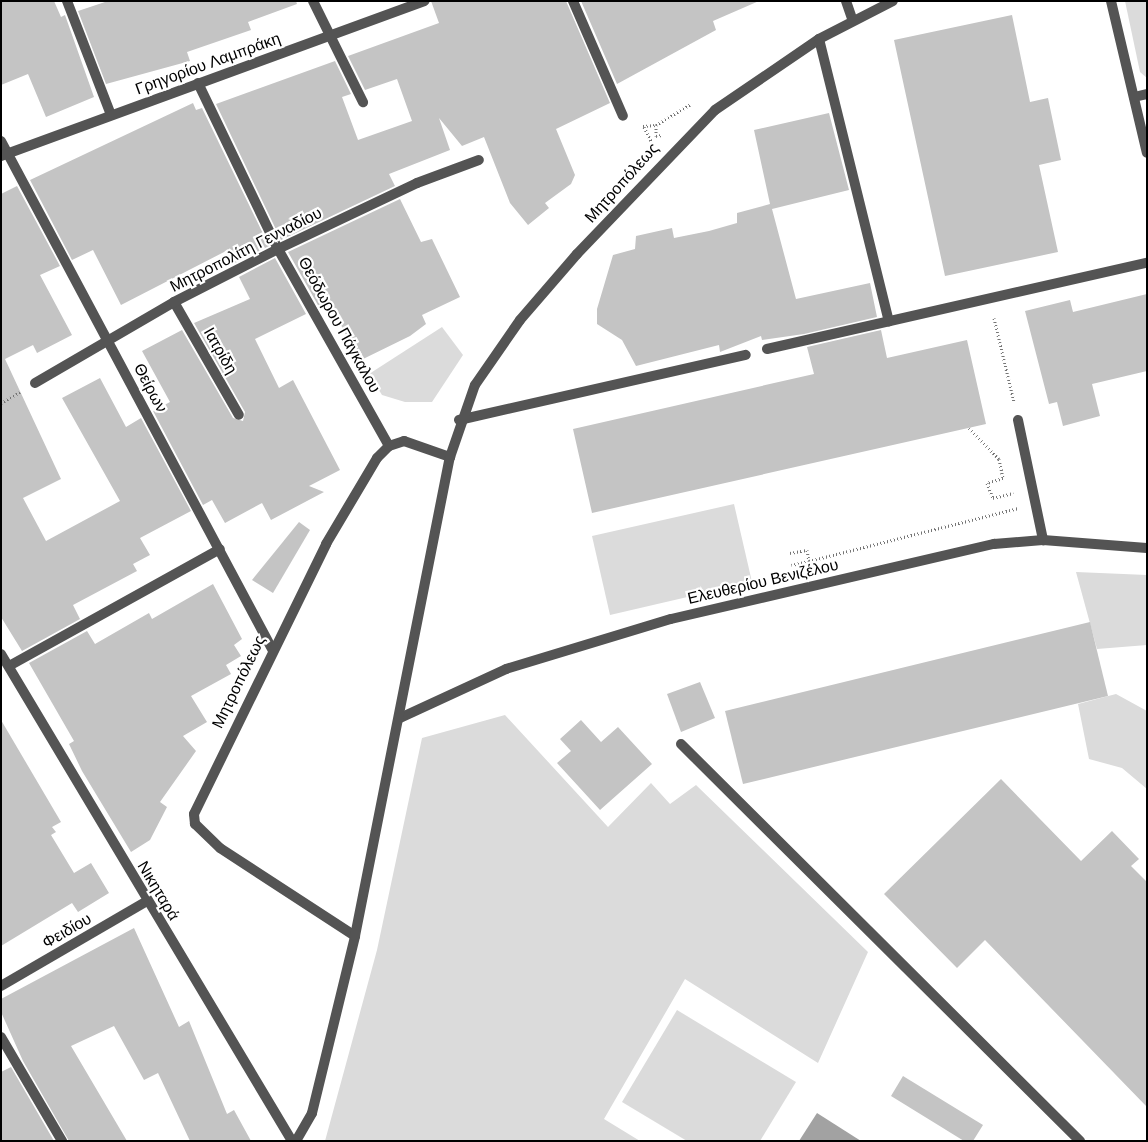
<!DOCTYPE html>
<html>
<head>
<meta charset="utf-8">
<style>
  body { margin:0 }
  #map { position:relative; width:1148px; height:1142px; overflow:hidden; background:#fff; font-family:"DM Sans",sans-serif }
  div>[style] { position:absolute }
  .green>* { inset:0; background:#dbdbdb }
  .water>* { inset:0; background:#a2a2a2 }
  .building>* { inset:0; background:#c4c4c4 }
  .path>* { height:3px; margin-top:-1.5px; transform-origin:0; background:repeating-linear-gradient(90deg,#767676 0 1px,transparent 0 3.5px) }
  .service>* { height:10px; margin:-5px; padding:0 5px; transform-origin:5px; border-radius:5px; background:#545454 }
  .pedestrian>* { height:10px; margin:-5px; padding:0 5px; transform-origin:5px; border-radius:5px; background:#545454 }
  .minor>* { height:10px; margin:-5px; padding:0 5px; transform-origin:5px; border-radius:5px; background:#545454 }
  .tertiary>* { height:10px; margin:-5px; padding:0 5px; transform-origin:5px; border-radius:5px; background:#545454 }
  span { translate:-50% -50%; white-space:nowrap; text-align:center; line-height:1.15; -webkit-text-stroke:4.5px #fff; paint-order:stroke }
  .street-label { font-size:16px; color:#000 }
  .frame { position:absolute; inset:0; border:2px solid #000; pointer-events:none }
</style>
</head>
<body>
<div id="map">
  <div class="green">
    <div style="clip-path:polygon(1125px 1px,1147px 1px,1147px 78px,1140px 72px)"></div>
    <div style="clip-path:polygon(442px 327px,463px 355px,432px 402px,405px 402px,382px 395px,369px 374px)"></div>
    <div style="clip-path:polygon(734px 504px,752px 582px,610px 615px,592px 536px)"></div>
    <div style="clip-path:polygon(1076px 572px,1147px 575px,1147px 645px,1097px 649px)"></div>
    <div style="clip-path:polygon(1116px 694px,1147px 711px,1147px 789px,1122px 768px,1089px 759px,1078px 704px)"></div>
    <div style="clip-path:polygon(505px 715px,608px 827px,651px 783px,670px 804px,696px 785px,868px 952px,818px 1063px,685px 979px,604px 1119px,640px 1141px,325px 1141px,377px 950px,422px 738px)"></div>
    <div style="clip-path:polygon(677px 1010px,796px 1082px,760px 1141px,687px 1141px,622px 1102px)"></div>
  </div>
  <div class="water">
    <div style="clip-path:polygon(817px 1113px,861px 1141px,799px 1141px)"></div>
  </div>
  <div class="building">
    <div style="clip-path:polygon(1px 1px,54px 1px,61px 17px,65px 15px,94px 97px,46px 117px,28px 74px,1px 85px)"></div>
    <div style="clip-path:polygon(108px 1px,296px 1px,297px 4px,248px 22px,251px 30px,187px 52px,190px 61px,106px 84px,78px 11px)"></div>
    <div style="clip-path:polygon(431px 1px,566px 1px,610px 103px,556px 129px,575px 175px,571px 184px,545px 203px,549px 208px,528px 225px,510px 203px,484px 137px,462px 146px,439px 118px,450px 150px,389px 174px,395px 186px,281px 240px,216px 104px,335px 61px,351px 94px,342px 97px,358px 140px,412px 121px,397px 79px,365px 90px,348px 56px,439px 23px)"></div>
    <div style="clip-path:polygon(581px 1px,759px 1px,713px 21px,716px 30px,617px 84px)"></div>
    <div style="clip-path:polygon(1012px 15px,1030px 102px,1048px 98px,1061px 160px,1039px 165px,1058px 252px,945px 276px,894px 40px)"></div>
    <div style="clip-path:polygon(193px 103px,196px 110px,202px 108px,269px 246px,233px 264px,226px 251px,121px 305px,93px 250px,72px 260px,30px 180px)"></div>
    <div style="clip-path:polygon(829px 113px,849px 190px,772px 209px,796px 299px,870px 283px,877px 317px,804px 334px,762px 340px,761px 336px,720px 352px,719px 345px,636px 366px,622px 340px,597px 324px,597px 309px,613px 255px,635px 249px,636px 236px,672px 228px,674px 238px,709px 231px,737px 223px,737px 213px,770px 204px,754px 130px)"></div>
    <div style="clip-path:polygon(17px 186px,60px 266px,40px 275px,72px 335px,37px 353px,33px 345px,5px 359px,61px 479px,23px 498px,46px 541px,120px 501px,62px 398px,100px 378px,126px 427px,141px 418px,191px 511px,140px 538px,150px 555px,133px 564px,137px 571px,73px 605px,80px 619px,22px 651px,1px 617px,1px 194px)"></div>
    <div style="clip-path:polygon(400px 199px,421px 242px,432px 239px,460px 297px,422px 315px,426px 324px,410px 336px,359px 361px,332px 307px,319px 307px,288px 252px)"></div>
    <div style="clip-path:polygon(275px 258px,306px 314px,255px 339px,279px 388px,293px 380px,340px 470px,309px 486px,324px 492px,271px 520px,262px 503px,225px 523px,212px 500px,203px 505px,153px 411px,170px 402px,142px 351px,182px 330px,233px 418px,243px 421px,245px 412px,194px 323px,250px 299px,239px 277px)"></div>
    <div style="clip-path:polygon(1147px 294px,1147px 371px,1092px 384px,1100px 416px,1063px 426px,1057px 402px,1049px 404px,1025px 311px,1070px 300px,1073px 312px)"></div>
    <div style="clip-path:polygon(881px 330px,887px 358px,967px 340px,986px 424px,592px 513px,573px 429px,814px 374px,807px 347px)"></div>
    <div style="clip-path:polygon(299px 522px,310px 530px,273px 593px,252px 580px)"></div>
    <div style="clip-path:polygon(213px 584px,242px 639px,234px 645px,241px 656px,226px 665px,231px 674px,191px 696px,207px 722px,183px 736px,196px 751px,160px 802px,167px 807px,150px 840px,131px 852px,82px 771px,69px 744px,74px 741px,29px 663px,87px 631px,95px 644px,149px 613px,152px 619px)"></div>
    <div style="clip-path:polygon(1090px 622px,1108px 696px,743px 784px,725px 711px)"></div>
    <div style="clip-path:polygon(700px 682px,715px 718px,681px 732px,667px 694px)"></div>
    <div style="clip-path:polygon(1px 720px,61px 822px,52px 827px,56px 832px,51px 835px,74px 873px,91px 863px,109px 893px,78px 912px,72px 903px,1px 946px)"></div>
    <div style="clip-path:polygon(581px 720px,601px 742px,618px 727px,652px 764px,600px 810px,557px 763px,571px 751px,560px 739px)"></div>
    <div style="clip-path:polygon(1001px 779px,1081px 861px,1112px 831px,1139px 859px,1131px 866px,1147px 882px,1147px 1107px,985px 940px,957px 968px,884px 894px)"></div>
    <div style="clip-path:polygon(134px 928px,179px 1027px,189px 1021px,227px 1114px,234px 1110px,251px 1141px,190px 1141px,158px 1073px,144px 1080px,114px 1026px,71px 1046px,127px 1141px,69px 1141px,23px 1061px,1px 1012px,1px 999px)"></div>
    <div style="clip-path:polygon(11px 1067px,54px 1141px,1px 1141px,1px 1072px)"></div>
    <div style="clip-path:polygon(903px 1076px,983px 1125px,973px 1141px,964px 1141px,891px 1096px)"></div>
  </div>
  <div class="path">
    <div style="left:656px;top:125px;width:41px;rotate:-31deg"></div>
    <div style="left:643px;top:126px;width:13px;rotate:-4deg"></div>
    <div style="left:656px;top:125px;width:11px;rotate:90deg"></div>
    <div style="left:656px;top:136px;width:6px;rotate:-9deg"></div>
    <div style="left:644px;top:127px;width:22px;rotate:63deg"></div>
    <div style="left:994px;top:318px;width:86px;rotate:76.6deg"></div>
    <div style="left:1px;top:403px;width:22px;rotate:-30deg"></div>
    <div style="left:969px;top:428px;width:43px;rotate:45.9deg"></div>
    <div style="left:999px;top:459px;width:19px;rotate:78deg"></div>
    <div style="left:1003px;top:478px;width:17px;rotate:163deg"></div>
    <div style="left:987px;top:483px;width:16px;rotate:68deg"></div>
    <div style="left:993px;top:498px;width:21px;rotate:-14deg"></div>
    <div style="left:790px;top:553px;width:17px;rotate:-10deg"></div>
    <div style="left:807px;top:550px;width:11px;rotate:80deg"></div>
    <div style="left:809px;top:561px;width:18px;rotate:167deg"></div>
    <div style="left:809px;top:561px;width:216px;rotate:-14.2deg"></div>
  </div>
  <div class="service">
    <div style="left:819px;top:39px;width:291px;rotate:76.1deg"></div>
    <div style="left:459px;top:420px;width:294px;rotate:-12.8deg"></div>
    <div style="left:681px;top:744px;width:563px;rotate:44.86deg"></div>
  </div>
  <div class="pedestrian">
    <div style="left:573px;top:1px;width:125px;rotate:66.5deg"></div>
    <div style="left:174px;top:302px;width:130px;rotate:60.1deg"></div>
    <div style="left:767px;top:349px;width:390px;rotate:-12.8deg"></div>
    <div style="left:1018px;top:420px;width:123px;rotate:78.2deg"></div>
  </div>
  <div class="minor">
    <div style="left:67px;top:1px;width:122px;rotate:68.9deg"></div>
    <div style="left:313px;top:1px;width:113px;rotate:63.7deg"></div>
    <div style="left:846px;top:1px;width:21px;rotate:71deg"></div>
    <div style="left:1111px;top:1px;width:156px;rotate:76.7deg"></div>
    <div style="left:198px;top:83px;width:184px;rotate:64.3deg"></div>
    <div style="left:278px;top:249px;width:226px;rotate:60.6deg"></div>
    <div style="left:1134px;top:97px;width:13px;rotate:-13deg"></div>
    <div style="left:1px;top:141px;width:576px;rotate:61.92deg"></div>
    <div style="left:1px;top:156px;width:451px;rotate:-20.1deg"></div>
    <div style="left:35px;top:383px;width:161px;rotate:-30.2deg"></div>
    <div style="left:174px;top:302px;width:117px;rotate:-27deg"></div>
    <div style="left:278px;top:249px;width:154px;rotate:-25.4deg"></div>
    <div style="left:417px;top:183px;width:66px;rotate:-20.4deg"></div>
    <div style="left:1px;top:654px;width:567px;rotate:59.14deg"></div>
    <div style="left:9px;top:666px;width:241px;rotate:-29deg"></div>
    <div style="left:400px;top:718px;width:117px;rotate:-24.8deg"></div>
    <div style="left:506px;top:669px;width:172px;rotate:-16.9deg"></div>
    <div style="left:671px;top:619px;width:332px;rotate:-13.1deg"></div>
    <div style="left:994px;top:544px;width:49px;rotate:-4.7deg"></div>
    <div style="left:1043px;top:540px;width:104px;rotate:4.4deg"></div>
    <div style="left:355px;top:936px;width:161px;rotate:-146.9deg"></div>
    <div style="left:220px;top:848px;width:35px;rotate:-136deg"></div>
    <div style="left:195px;top:824px;width:10px;rotate:-96deg"></div>
    <div style="left:194px;top:814px;width:301px;rotate:-63.9deg"></div>
    <div style="left:326px;top:544px;width:100px;rotate:-59.3deg"></div>
    <div style="left:377px;top:458px;width:17px;rotate:-45deg"></div>
    <div style="left:389px;top:446px;width:16px;rotate:-18deg"></div>
    <div style="left:404px;top:441px;width:49px;rotate:19.2deg"></div>
    <div style="left:1px;top:986px;width:169px;rotate:-30.2deg"></div>
    <div style="left:1px;top:1037px;width:121px;rotate:59.6deg"></div>
  </div>
  <div class="tertiary">
    <div style="left:296px;top:1141px;width:32px;rotate:-60deg"></div>
    <div style="left:312px;top:1113px;width:182px;rotate:-76.3deg"></div>
    <div style="left:355px;top:936px;width:488px;rotate:-78.8deg"></div>
    <div style="left:450px;top:457px;width:76px;rotate:-70.9deg"></div>
    <div style="left:475px;top:385px;width:79px;rotate:-55.3deg"></div>
    <div style="left:520px;top:320px;width:87px;rotate:-49.2deg"></div>
    <div style="left:577px;top:254px;width:199px;rotate:-46.2deg"></div>
    <div style="left:715px;top:110px;width:126px;rotate:-34.3deg"></div>
    <div style="left:819px;top:39px;width:83px;rotate:-27.2deg"></div>
  </div>
  <div class="street-label">
    <span style="left:208px;top:64px;rotate:-20deg">Γρηγορίου Λαμπράκη</span>
    <span style="left:622px;top:183px;rotate:-48deg">Μητροπόλεως</span>
    <span style="left:246px;top:250px;rotate:-27deg">Μητροπολίτη Γενναδίου</span>
    <span style="left:339px;top:325px;rotate:61deg">Θεόδωρου Πάγκαλου</span>
    <span style="left:220px;top:351px;rotate:60deg">Ιατρίδη</span>
    <span style="left:150px;top:388px;rotate:62deg">Θείρων</span>
    <span style="left:763px;top:582px;rotate:-13deg">Ελευθερίου Βενιζέλου</span>
    <span style="left:239px;top:682px;rotate:-64deg">Μητροπόλεως</span>
    <span style="left:158px;top:891px;rotate:59deg">Νικηταρά</span>
    <span style="left:67px;top:931px;rotate:-30deg">Φειδίου</span>
  </div>
  <div class="frame"></div>
</div>
</body>
</html>
